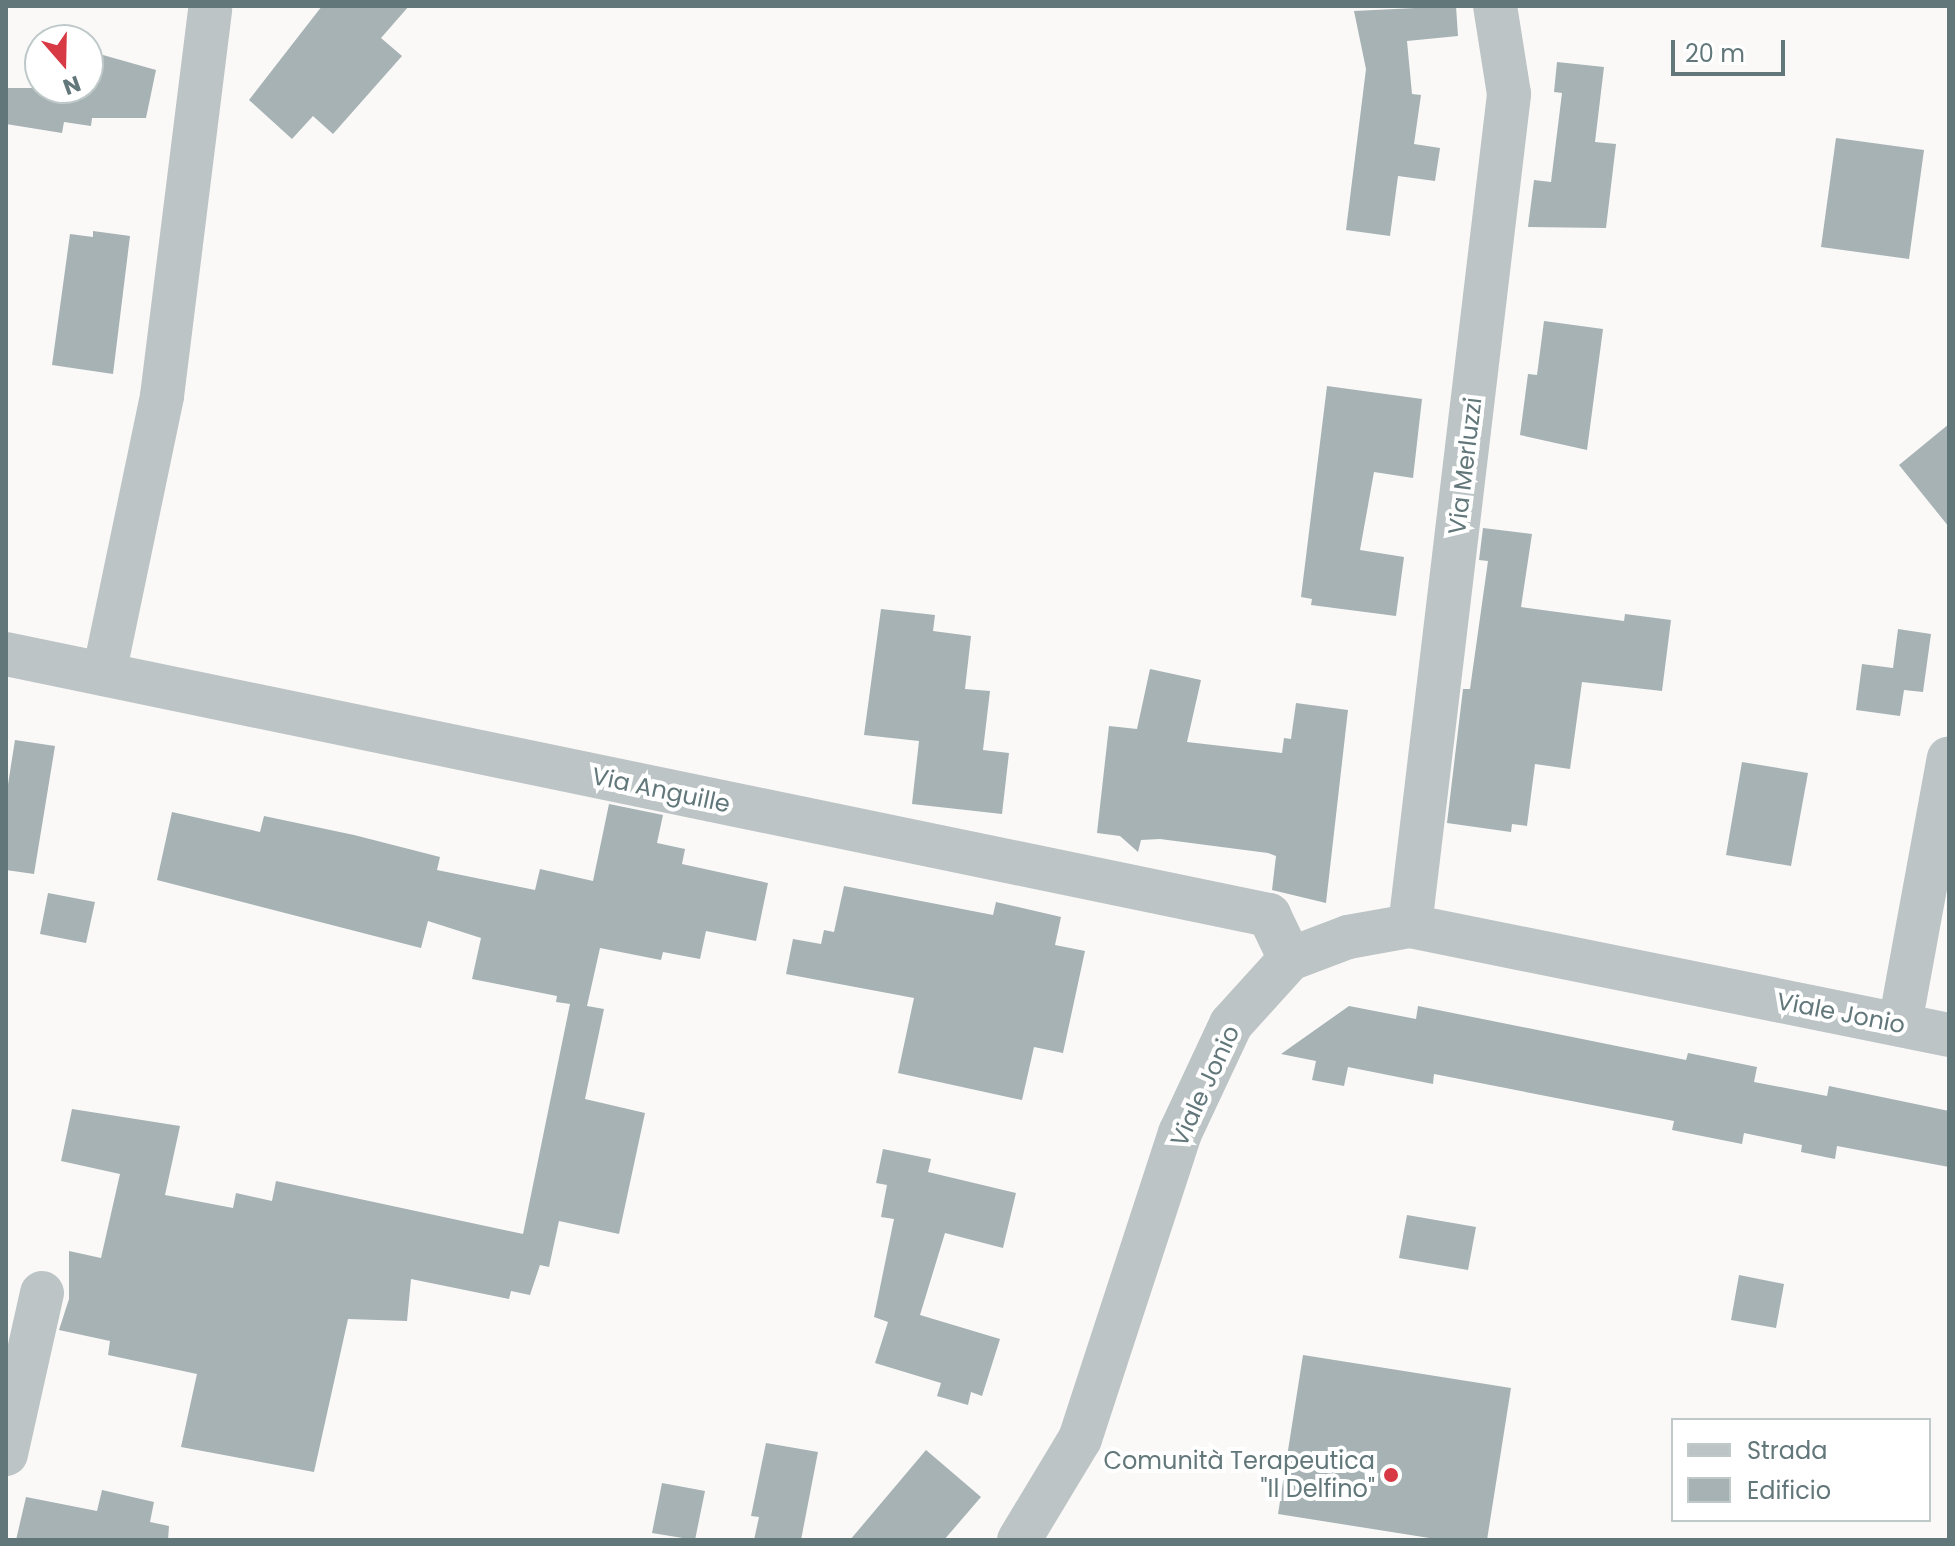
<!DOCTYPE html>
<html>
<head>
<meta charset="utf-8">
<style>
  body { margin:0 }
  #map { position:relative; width:1955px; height:1546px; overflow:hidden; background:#faf9f8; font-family:Poppins,sans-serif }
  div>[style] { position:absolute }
  .building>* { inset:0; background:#a6b2b4 }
  .minor>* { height:44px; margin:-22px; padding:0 22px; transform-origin:22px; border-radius:22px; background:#bdc4c5 }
  .dots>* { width:22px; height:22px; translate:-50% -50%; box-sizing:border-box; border:4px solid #fff; border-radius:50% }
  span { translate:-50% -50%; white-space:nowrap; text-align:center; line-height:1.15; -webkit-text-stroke:8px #fff; paint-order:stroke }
  .street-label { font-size:24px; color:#62777a }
  .poi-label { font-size:24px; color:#62777a }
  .right { translate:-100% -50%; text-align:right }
  .frame { position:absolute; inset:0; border:8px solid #62777a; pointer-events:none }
  .legend { position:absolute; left:1671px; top:1418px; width:260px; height:104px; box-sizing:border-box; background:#fff; border:2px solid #c0c9ca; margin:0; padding:10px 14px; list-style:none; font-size:24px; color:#62777a }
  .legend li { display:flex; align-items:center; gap:16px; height:40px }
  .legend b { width:40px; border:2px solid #c0c9ca }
  .north { position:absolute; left:24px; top:24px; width:80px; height:80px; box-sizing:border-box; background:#fff; border:2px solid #c0c9ca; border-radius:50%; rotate:160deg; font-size:22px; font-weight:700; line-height:32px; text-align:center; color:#62777a }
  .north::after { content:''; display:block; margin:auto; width:28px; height:36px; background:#d73a44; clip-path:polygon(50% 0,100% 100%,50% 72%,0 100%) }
  .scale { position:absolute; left:1671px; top:40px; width:114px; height:36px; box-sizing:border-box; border:4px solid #62777a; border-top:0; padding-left:10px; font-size:24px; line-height:28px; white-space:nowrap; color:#62777a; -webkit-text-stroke:6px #fff; paint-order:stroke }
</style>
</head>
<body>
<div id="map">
  <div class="building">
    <div style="clip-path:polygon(322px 6px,409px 6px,381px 38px,402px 56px,333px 134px,313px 116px,292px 139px,249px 100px)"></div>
    <div style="clip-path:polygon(1456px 6px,1458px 36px,1407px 41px,1412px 94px,1421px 95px,1414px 144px,1440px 148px,1435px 181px,1398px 176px,1390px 236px,1346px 230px,1366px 69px,1354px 11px)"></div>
    <div style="clip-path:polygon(103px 55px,156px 70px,146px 118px,92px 118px,91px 126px,64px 122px,62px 133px,6px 124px,6px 88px,88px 88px,88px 79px,99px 80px)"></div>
    <div style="clip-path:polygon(1557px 62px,1604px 67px,1595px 142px,1616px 144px,1606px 228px,1528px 227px,1534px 180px,1551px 182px,1562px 93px,1554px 92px)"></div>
    <div style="clip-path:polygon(1836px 138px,1924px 150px,1909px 259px,1821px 247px)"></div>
    <div style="clip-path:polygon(93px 231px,130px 236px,113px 374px,52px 365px,70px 234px,93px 237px)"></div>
    <div style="clip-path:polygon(1544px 321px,1603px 329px,1587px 450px,1520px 435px,1528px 374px,1537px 375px)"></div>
    <div style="clip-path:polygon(1327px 386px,1422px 399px,1413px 478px,1374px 472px,1360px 550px,1404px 557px,1396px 616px,1311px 605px,1312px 599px,1301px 597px)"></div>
    <div style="clip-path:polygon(1949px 424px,1949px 527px,1899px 465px)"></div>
    <div style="clip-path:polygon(1483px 528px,1532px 534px,1521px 607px,1624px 621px,1625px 614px,1671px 620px,1662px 691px,1582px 682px,1570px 769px,1535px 764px,1527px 826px,1512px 824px,1511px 832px,1447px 823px,1463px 689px,1470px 689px,1488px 561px,1479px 560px)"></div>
    <div style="clip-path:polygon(881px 609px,935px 615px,933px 631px,971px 636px,965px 689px,990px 691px,983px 750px,1009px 753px,1002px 814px,912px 804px,919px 741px,864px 735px)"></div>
    <div style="clip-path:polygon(1898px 629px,1931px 634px,1923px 692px,1904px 690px,1900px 716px,1856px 710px,1862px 664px,1893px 668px)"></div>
    <div style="clip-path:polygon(1150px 669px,1201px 680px,1187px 742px,1282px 753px,1284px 738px,1291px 739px,1296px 703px,1348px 710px,1326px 903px,1272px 890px,1276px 856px,1268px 853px,1160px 839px,1141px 840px,1138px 852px,1120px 836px,1097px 833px,1109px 726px,1137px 729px)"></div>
    <div style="clip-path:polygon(15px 740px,55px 746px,34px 874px,6px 870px,6px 797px)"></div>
    <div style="clip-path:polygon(1742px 762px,1808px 773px,1791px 866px,1726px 855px)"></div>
    <div style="clip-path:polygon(609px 804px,663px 815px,657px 843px,685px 849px,682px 864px,768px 883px,756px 941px,706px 931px,700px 959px,663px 952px,661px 960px,600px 948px,587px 1006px,604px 1009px,585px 1099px,645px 1113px,619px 1234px,559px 1221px,549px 1267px,540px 1265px,530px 1295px,511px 1291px,509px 1299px,411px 1279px,407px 1321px,348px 1319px,314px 1472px,181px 1447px,197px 1374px,108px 1355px,110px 1341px,59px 1330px,69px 1299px,69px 1251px,101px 1258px,120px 1174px,61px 1161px,72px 1109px,180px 1126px,165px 1195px,233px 1208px,236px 1193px,272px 1201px,276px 1181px,523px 1234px,570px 1004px,556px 1002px,557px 996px,472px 979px,481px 938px,428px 921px,421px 948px,157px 880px,172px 812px,260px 832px,264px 816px,354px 835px,440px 857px,437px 870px,535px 890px,540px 869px,593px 881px)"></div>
    <div style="clip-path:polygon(844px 886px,993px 915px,996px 902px,1061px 917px,1055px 945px,1085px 951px,1063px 1053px,1034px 1047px,1022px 1100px,898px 1073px,914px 998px,786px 974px,793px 939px,821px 944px,824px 930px,834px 932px)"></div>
    <div style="clip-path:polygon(48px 893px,95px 902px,86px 943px,40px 934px)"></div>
    <div style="clip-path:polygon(1349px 1006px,1416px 1019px,1418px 1006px,1686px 1060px,1688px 1053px,1757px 1067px,1754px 1082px,1827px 1096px,1829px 1086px,1949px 1111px,1949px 1167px,1837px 1146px,1835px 1159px,1801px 1152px,1802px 1145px,1744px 1133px,1742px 1144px,1672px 1130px,1674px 1121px,1434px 1074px,1433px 1084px,1348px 1067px,1344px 1086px,1312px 1080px,1316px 1061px,1281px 1054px)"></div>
    <div style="clip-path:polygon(883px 1149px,931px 1159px,928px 1172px,1016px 1193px,1003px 1248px,945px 1233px,920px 1315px,1000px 1339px,982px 1396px,971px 1392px,968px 1405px,937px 1396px,941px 1383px,875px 1363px,888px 1322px,874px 1317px,894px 1219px,881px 1217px,887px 1185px,876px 1183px)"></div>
    <div style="clip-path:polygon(1407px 1215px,1476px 1227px,1468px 1270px,1399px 1258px)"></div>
    <div style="clip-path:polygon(1739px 1275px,1784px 1284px,1776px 1328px,1731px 1320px)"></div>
    <div style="clip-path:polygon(1303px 1355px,1511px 1388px,1487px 1540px,1442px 1540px,1278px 1514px)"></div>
    <div style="clip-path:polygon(766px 1443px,818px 1452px,801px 1540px,754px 1540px,759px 1517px,751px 1516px)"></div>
    <div style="clip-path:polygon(926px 1450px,981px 1497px,944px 1540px,850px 1540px)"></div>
    <div style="clip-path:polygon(662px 1483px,705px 1491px,695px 1540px,652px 1533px)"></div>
    <div style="clip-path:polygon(102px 1490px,154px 1502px,150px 1522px,169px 1526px,168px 1540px,16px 1540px,26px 1497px,97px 1511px)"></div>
  </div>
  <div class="minor">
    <div style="left:6px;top:654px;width:1290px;rotate:11.68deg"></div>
    <div style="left:1269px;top:915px;width:49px;rotate:64.5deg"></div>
    <div style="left:104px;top:674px;width:284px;rotate:-78.2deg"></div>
    <div style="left:162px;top:396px;width:390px;rotate:-82.9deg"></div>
    <div style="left:1410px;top:926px;width:838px;rotate:-83.21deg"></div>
    <div style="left:1509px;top:94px;width:89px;rotate:-99deg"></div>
    <div style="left:1900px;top:1024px;width:270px;rotate:-79.6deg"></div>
    <div style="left:6px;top:1454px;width:165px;rotate:-77.4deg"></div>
    <div style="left:1019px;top:1540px;width:118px;rotate:-58.9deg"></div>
    <div style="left:1080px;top:1439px;width:322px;rotate:-71.9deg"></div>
    <div style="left:1180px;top:1133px;width:120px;rotate:-64.9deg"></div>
    <div style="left:1231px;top:1024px;width:88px;rotate:-47.8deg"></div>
    <div style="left:1290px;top:959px;width:62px;rotate:-20.8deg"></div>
    <div style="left:1348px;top:937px;width:63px;rotate:-10.1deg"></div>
    <div style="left:1410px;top:926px;width:550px;rotate:11.43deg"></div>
  </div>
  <div class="dots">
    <div style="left:1391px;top:1475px;background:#d73a44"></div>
  </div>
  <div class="street-label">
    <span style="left:1465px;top:466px;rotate:-83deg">Via Merluzzi</span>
    <span style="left:661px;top:790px;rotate:12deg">Via Anguille</span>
    <span style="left:1841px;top:1013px;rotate:11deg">Viale Jonio</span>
    <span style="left:1205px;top:1086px;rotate:-65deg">Viale Jonio</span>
  </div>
  <div class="poi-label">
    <span class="right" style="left:1375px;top:1475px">Comunità Terapeutica<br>"Il Delfino"</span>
  </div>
  <div class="frame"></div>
  <ul class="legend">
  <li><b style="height:10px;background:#bdc4c5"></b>Strada</li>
  <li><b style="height:22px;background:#a6b2b4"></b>Edificio</li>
  </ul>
  <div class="north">N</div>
  <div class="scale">20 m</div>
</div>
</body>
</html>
